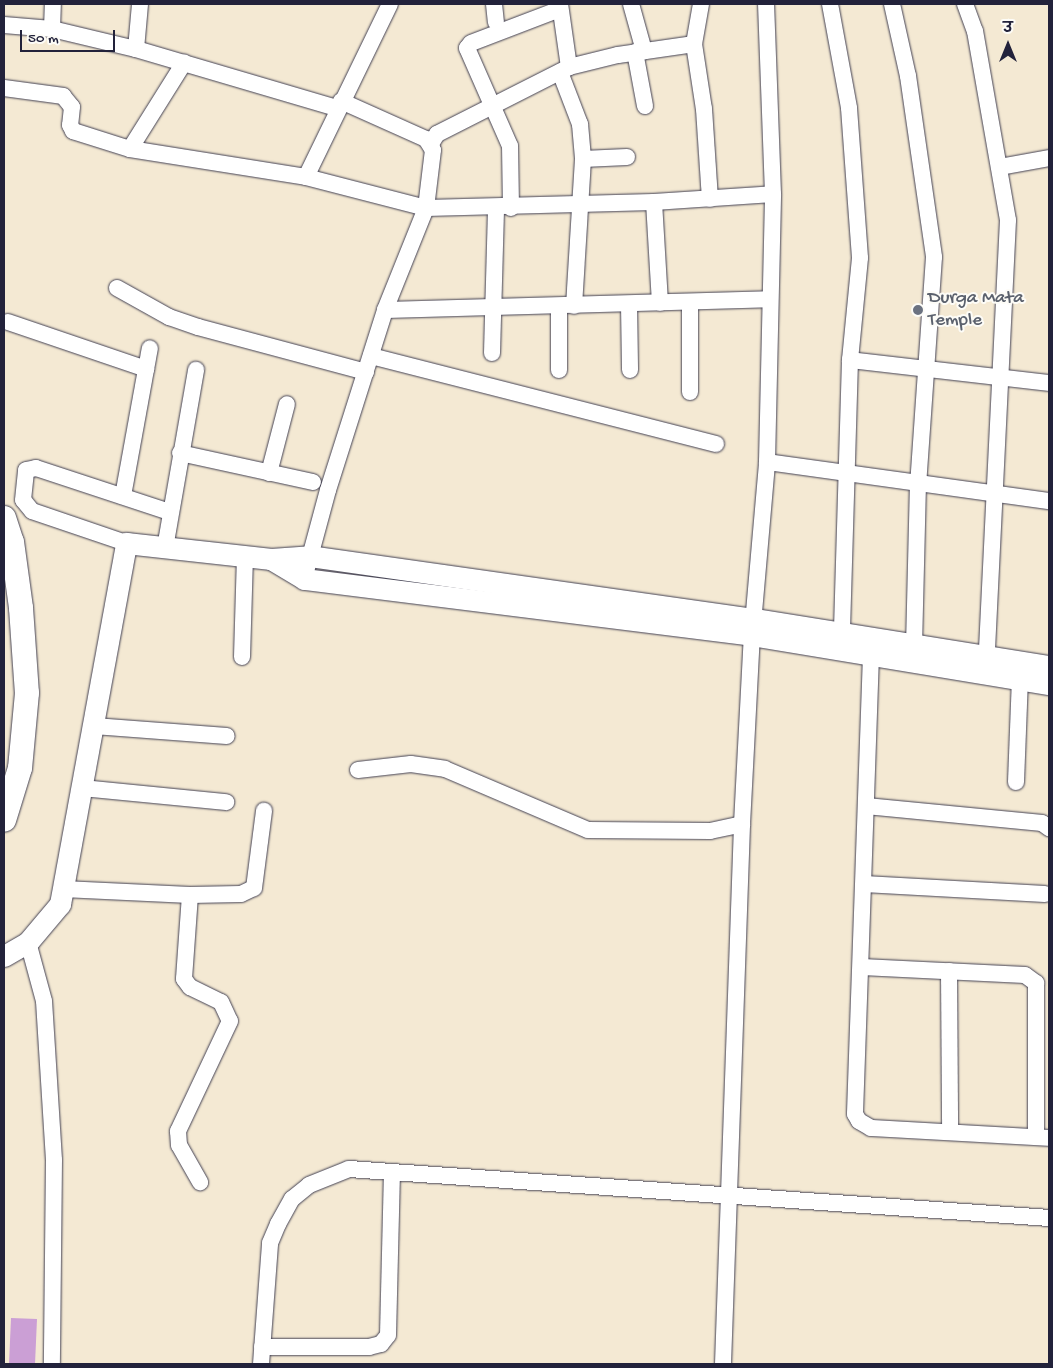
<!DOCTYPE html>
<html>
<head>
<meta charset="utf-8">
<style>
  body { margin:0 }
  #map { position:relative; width:1053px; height:1368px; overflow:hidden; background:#f4e9d3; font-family:"Gochi Hand","Playpen Sans Deva",sans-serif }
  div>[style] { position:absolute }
  .building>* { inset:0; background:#cb9fd5 }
  .roads { filter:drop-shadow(0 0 1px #424052) drop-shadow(0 0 1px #424052) }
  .minor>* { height:16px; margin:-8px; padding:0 8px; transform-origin:8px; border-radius:8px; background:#fff }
  .major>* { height:21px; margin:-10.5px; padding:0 10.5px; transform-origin:10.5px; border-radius:10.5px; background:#fff }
  .highway>* { height:24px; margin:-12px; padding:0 12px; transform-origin:12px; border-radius:12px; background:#fff }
  .dots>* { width:14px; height:14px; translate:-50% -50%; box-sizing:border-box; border:2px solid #fdfcf7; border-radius:50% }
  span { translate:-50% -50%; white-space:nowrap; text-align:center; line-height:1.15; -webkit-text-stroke:4px #fdfcf7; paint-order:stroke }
  .worship-label { font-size:19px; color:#5b616d }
  .left { translate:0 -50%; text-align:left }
  .frame { position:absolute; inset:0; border:5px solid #22223b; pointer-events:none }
  .north { position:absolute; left:983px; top:20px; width:50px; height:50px; -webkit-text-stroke:4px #fdfcf7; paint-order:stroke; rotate:0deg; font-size:14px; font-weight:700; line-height:20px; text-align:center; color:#22223b }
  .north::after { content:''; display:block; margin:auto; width:18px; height:22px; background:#22223b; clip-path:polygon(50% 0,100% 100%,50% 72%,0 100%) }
  .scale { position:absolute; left:20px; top:30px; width:95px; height:22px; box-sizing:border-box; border:2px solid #22223b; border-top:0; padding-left:6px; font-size:15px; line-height:18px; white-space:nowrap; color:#22223b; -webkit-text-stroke:4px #fdfcf7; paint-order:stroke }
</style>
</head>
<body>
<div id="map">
  <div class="building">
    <div style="clip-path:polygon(11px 1318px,37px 1319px,35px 1364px,9px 1364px)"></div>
  </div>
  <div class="roads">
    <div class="minor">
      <div style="left:494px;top:4px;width:18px;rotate:84deg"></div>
      <div style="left:560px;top:4px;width:64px;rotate:81.9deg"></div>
      <div style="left:631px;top:4px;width:49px;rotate:74.5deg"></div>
      <div style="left:701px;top:4px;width:41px;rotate:99.9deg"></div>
      <div style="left:694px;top:44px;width:66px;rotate:81.3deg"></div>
      <div style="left:704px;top:109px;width:90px;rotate:86.2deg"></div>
      <div style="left:830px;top:4px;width:106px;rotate:79.6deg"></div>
      <div style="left:849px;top:108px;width:150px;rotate:85.8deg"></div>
      <div style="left:860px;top:258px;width:102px;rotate:95.6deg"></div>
      <div style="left:850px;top:360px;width:274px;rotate:91.7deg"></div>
      <div style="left:892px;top:4px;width:74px;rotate:77.5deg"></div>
      <div style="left:908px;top:76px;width:183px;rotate:81.8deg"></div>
      <div style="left:934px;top:257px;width:227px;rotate:94deg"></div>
      <div style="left:918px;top:483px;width:161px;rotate:91.4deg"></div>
      <div style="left:965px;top:4px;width:29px;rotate:70deg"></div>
      <div style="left:975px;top:31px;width:192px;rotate:80.1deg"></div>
      <div style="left:1008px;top:220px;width:438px;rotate:92.8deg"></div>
      <div style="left:4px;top:25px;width:48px;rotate:4.8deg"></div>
      <div style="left:52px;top:29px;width:86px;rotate:13.4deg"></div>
      <div style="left:136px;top:49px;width:209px;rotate:16.4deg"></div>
      <div style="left:52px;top:29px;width:25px;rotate:-88deg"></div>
      <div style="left:136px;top:49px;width:45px;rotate:-84.9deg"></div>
      <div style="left:635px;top:52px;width:55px;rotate:79.5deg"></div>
      <div style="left:560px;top:72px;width:56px;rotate:69deg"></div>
      <div style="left:580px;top:124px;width:35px;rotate:85deg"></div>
      <div style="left:583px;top:159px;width:147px;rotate:93.5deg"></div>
      <div style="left:4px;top:88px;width:60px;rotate:7.7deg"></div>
      <div style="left:63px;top:96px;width:14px;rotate:51deg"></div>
      <div style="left:72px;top:107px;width:18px;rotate:96deg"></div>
      <div style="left:70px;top:125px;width:7px;rotate:63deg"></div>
      <div style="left:73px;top:131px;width:60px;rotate:17.5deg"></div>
      <div style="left:130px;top:149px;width:102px;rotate:-57.9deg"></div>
      <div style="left:341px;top:101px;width:93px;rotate:24.1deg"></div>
      <div style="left:426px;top:139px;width:13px;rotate:58deg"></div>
      <div style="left:433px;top:150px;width:58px;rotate:96.9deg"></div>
      <div style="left:426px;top:208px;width:110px;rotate:111.9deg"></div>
      <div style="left:385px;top:310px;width:385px;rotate:-1.6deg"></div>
      <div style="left:431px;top:144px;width:12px;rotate:-59deg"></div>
      <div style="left:437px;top:134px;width:148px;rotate:-26.9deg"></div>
      <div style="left:569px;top:67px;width:50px;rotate:-13.8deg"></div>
      <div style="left:618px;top:55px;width:77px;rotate:-8.2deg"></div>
      <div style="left:130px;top:149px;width:178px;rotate:9deg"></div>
      <div style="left:306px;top:177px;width:124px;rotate:14.5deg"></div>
      <div style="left:426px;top:208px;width:228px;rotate:-1.5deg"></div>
      <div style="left:654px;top:202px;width:119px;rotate:-3.8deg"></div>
      <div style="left:583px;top:159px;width:44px;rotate:-2.6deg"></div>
      <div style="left:1000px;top:167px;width:50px;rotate:-10.4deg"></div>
      <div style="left:306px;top:177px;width:192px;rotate:-64.1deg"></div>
      <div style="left:654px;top:202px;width:101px;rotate:86.6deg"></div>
      <div style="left:511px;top:208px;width:62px;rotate:-90.9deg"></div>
      <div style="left:510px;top:146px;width:107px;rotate:-113.7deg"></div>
      <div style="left:467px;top:48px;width:6px;rotate:-51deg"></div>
      <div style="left:471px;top:43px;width:95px;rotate:-20.9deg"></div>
      <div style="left:117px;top:288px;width:60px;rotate:29.1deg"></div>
      <div style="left:169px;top:317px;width:31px;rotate:19deg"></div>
      <div style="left:198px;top:327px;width:174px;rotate:15deg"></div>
      <div style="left:690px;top:302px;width:90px;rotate:90deg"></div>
      <div style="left:629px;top:304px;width:66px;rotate:89.1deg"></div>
      <div style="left:8px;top:322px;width:146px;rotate:18.8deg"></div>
      <div style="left:492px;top:353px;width:145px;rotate:-88.4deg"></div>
      <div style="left:371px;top:356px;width:356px;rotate:14.3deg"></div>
      <div style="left:850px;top:360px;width:200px;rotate:6.6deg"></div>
      <div style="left:559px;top:370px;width:64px;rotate:-90deg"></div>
      <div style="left:180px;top:453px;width:136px;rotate:12.3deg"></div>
      <div style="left:767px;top:462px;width:285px;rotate:7.9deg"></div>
      <div style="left:269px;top:473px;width:71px;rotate:-75.4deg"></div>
      <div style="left:123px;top:496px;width:150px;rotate:-79.7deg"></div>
      <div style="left:126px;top:543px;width:99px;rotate:-161.2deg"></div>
      <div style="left:32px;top:511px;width:14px;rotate:-129deg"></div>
      <div style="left:23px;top:500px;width:30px;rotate:-84deg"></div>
      <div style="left:26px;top:470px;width:10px;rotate:-11deg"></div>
      <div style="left:36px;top:468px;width:141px;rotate:18.2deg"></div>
      <div style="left:165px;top:548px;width:181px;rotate:-80.1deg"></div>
      <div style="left:304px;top:579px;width:92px;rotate:-74.9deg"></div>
      <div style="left:328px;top:490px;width:189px;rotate:-72.4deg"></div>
      <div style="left:871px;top:655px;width:459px;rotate:92deg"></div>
      <div style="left:855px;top:1114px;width:8px;rotate:60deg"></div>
      <div style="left:859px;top:1121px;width:14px;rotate:30deg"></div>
      <div style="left:871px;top:1128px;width:178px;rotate:3.2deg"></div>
      <div style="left:242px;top:657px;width:101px;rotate:-88.3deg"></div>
      <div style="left:94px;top:726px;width:133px;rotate:4.3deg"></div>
      <div style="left:358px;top:770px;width:53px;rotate:-6.5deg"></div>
      <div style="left:411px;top:764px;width:34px;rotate:8deg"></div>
      <div style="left:445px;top:769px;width:155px;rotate:23.1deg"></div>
      <div style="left:588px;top:830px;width:122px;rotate:0.5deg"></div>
      <div style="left:710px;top:831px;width:33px;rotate:-12deg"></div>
      <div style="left:1016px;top:782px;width:103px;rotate:-87.8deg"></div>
      <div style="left:82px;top:788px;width:145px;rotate:5.6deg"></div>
      <div style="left:866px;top:806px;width:177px;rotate:5.5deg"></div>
      <div style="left:1042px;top:823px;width:9px;rotate:36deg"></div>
      <div style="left:864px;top:884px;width:181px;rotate:3.2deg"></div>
      <div style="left:63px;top:889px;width:127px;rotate:2.7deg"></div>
      <div style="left:190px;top:895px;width:84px;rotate:94.1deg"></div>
      <div style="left:184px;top:979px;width:10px;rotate:53deg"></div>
      <div style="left:190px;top:987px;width:34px;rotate:26deg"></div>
      <div style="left:221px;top:1002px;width:21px;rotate:65deg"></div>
      <div style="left:230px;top:1021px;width:122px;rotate:115.3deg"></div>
      <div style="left:178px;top:1131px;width:14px;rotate:86deg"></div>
      <div style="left:179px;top:1145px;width:43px;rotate:60.4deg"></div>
      <div style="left:190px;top:895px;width:51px;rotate:-1.1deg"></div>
      <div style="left:241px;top:894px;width:14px;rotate:-25deg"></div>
      <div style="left:254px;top:888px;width:78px;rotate:-82.6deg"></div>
      <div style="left:28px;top:942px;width:61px;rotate:74.8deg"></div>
      <div style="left:44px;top:1001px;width:159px;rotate:86.4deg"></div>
      <div style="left:54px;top:1160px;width:204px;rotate:90.6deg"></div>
      <div style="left:862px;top:967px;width:163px;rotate:2.8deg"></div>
      <div style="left:1025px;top:975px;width:14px;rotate:36deg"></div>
      <div style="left:1036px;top:983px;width:154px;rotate:90deg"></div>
      <div style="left:949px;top:971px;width:161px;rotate:89.6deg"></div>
      <div style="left:262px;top:1347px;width:107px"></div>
      <div style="left:369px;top:1347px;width:12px;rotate:-14deg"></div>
      <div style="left:381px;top:1344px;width:11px;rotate:-52deg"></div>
      <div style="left:388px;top:1335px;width:163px;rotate:-88.6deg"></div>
      <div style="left:261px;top:1364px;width:121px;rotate:-85.7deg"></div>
      <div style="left:270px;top:1243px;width:21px;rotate:-67deg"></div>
      <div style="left:278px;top:1224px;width:29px;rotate:-61deg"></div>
      <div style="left:292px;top:1199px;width:22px;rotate:-39deg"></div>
      <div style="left:309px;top:1185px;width:43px;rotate:-21.8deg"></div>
      <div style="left:349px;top:1169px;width:702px;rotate:4deg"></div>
      <div style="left:723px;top:1364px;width:540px;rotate:-87.98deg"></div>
      <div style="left:742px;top:824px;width:189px;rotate:-87deg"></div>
      <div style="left:752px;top:635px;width:174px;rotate:-85deg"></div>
      <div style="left:767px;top:462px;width:268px;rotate:-88.7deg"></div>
      <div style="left:773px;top:194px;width:190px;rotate:-92.1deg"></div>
    </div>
    <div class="major">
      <div style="left:271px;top:559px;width:39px;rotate:31deg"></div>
      <div style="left:304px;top:579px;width:451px;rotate:7.1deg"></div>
      <div style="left:752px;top:635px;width:301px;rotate:9.4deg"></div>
      <div style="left:4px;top:956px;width:28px;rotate:-30deg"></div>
      <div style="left:28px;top:942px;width:50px;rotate:-49.9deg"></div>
      <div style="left:60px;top:904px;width:367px;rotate:-79.6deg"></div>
      <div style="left:126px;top:543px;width:146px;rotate:6.3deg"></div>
      <div style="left:271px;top:559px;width:39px;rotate:-4deg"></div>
      <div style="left:310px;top:556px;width:449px;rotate:8.1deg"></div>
      <div style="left:755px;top:619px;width:298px;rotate:9.1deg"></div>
    </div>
    <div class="highway">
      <div style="left:4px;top:518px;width:25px;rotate:72deg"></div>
      <div style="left:12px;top:542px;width:67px;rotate:82.2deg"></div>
      <div style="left:21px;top:608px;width:85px;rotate:86deg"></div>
      <div style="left:27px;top:693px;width:75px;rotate:95.3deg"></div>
      <div style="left:20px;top:768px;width:54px;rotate:107.1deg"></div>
    </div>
  </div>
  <div class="dots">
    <div style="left:918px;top:310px;background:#6b7280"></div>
  </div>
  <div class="worship-label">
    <span class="left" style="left:928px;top:310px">Durga Mata<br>Temple</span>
  </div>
  <div class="frame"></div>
  <div class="north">उ</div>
  <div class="scale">50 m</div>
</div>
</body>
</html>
